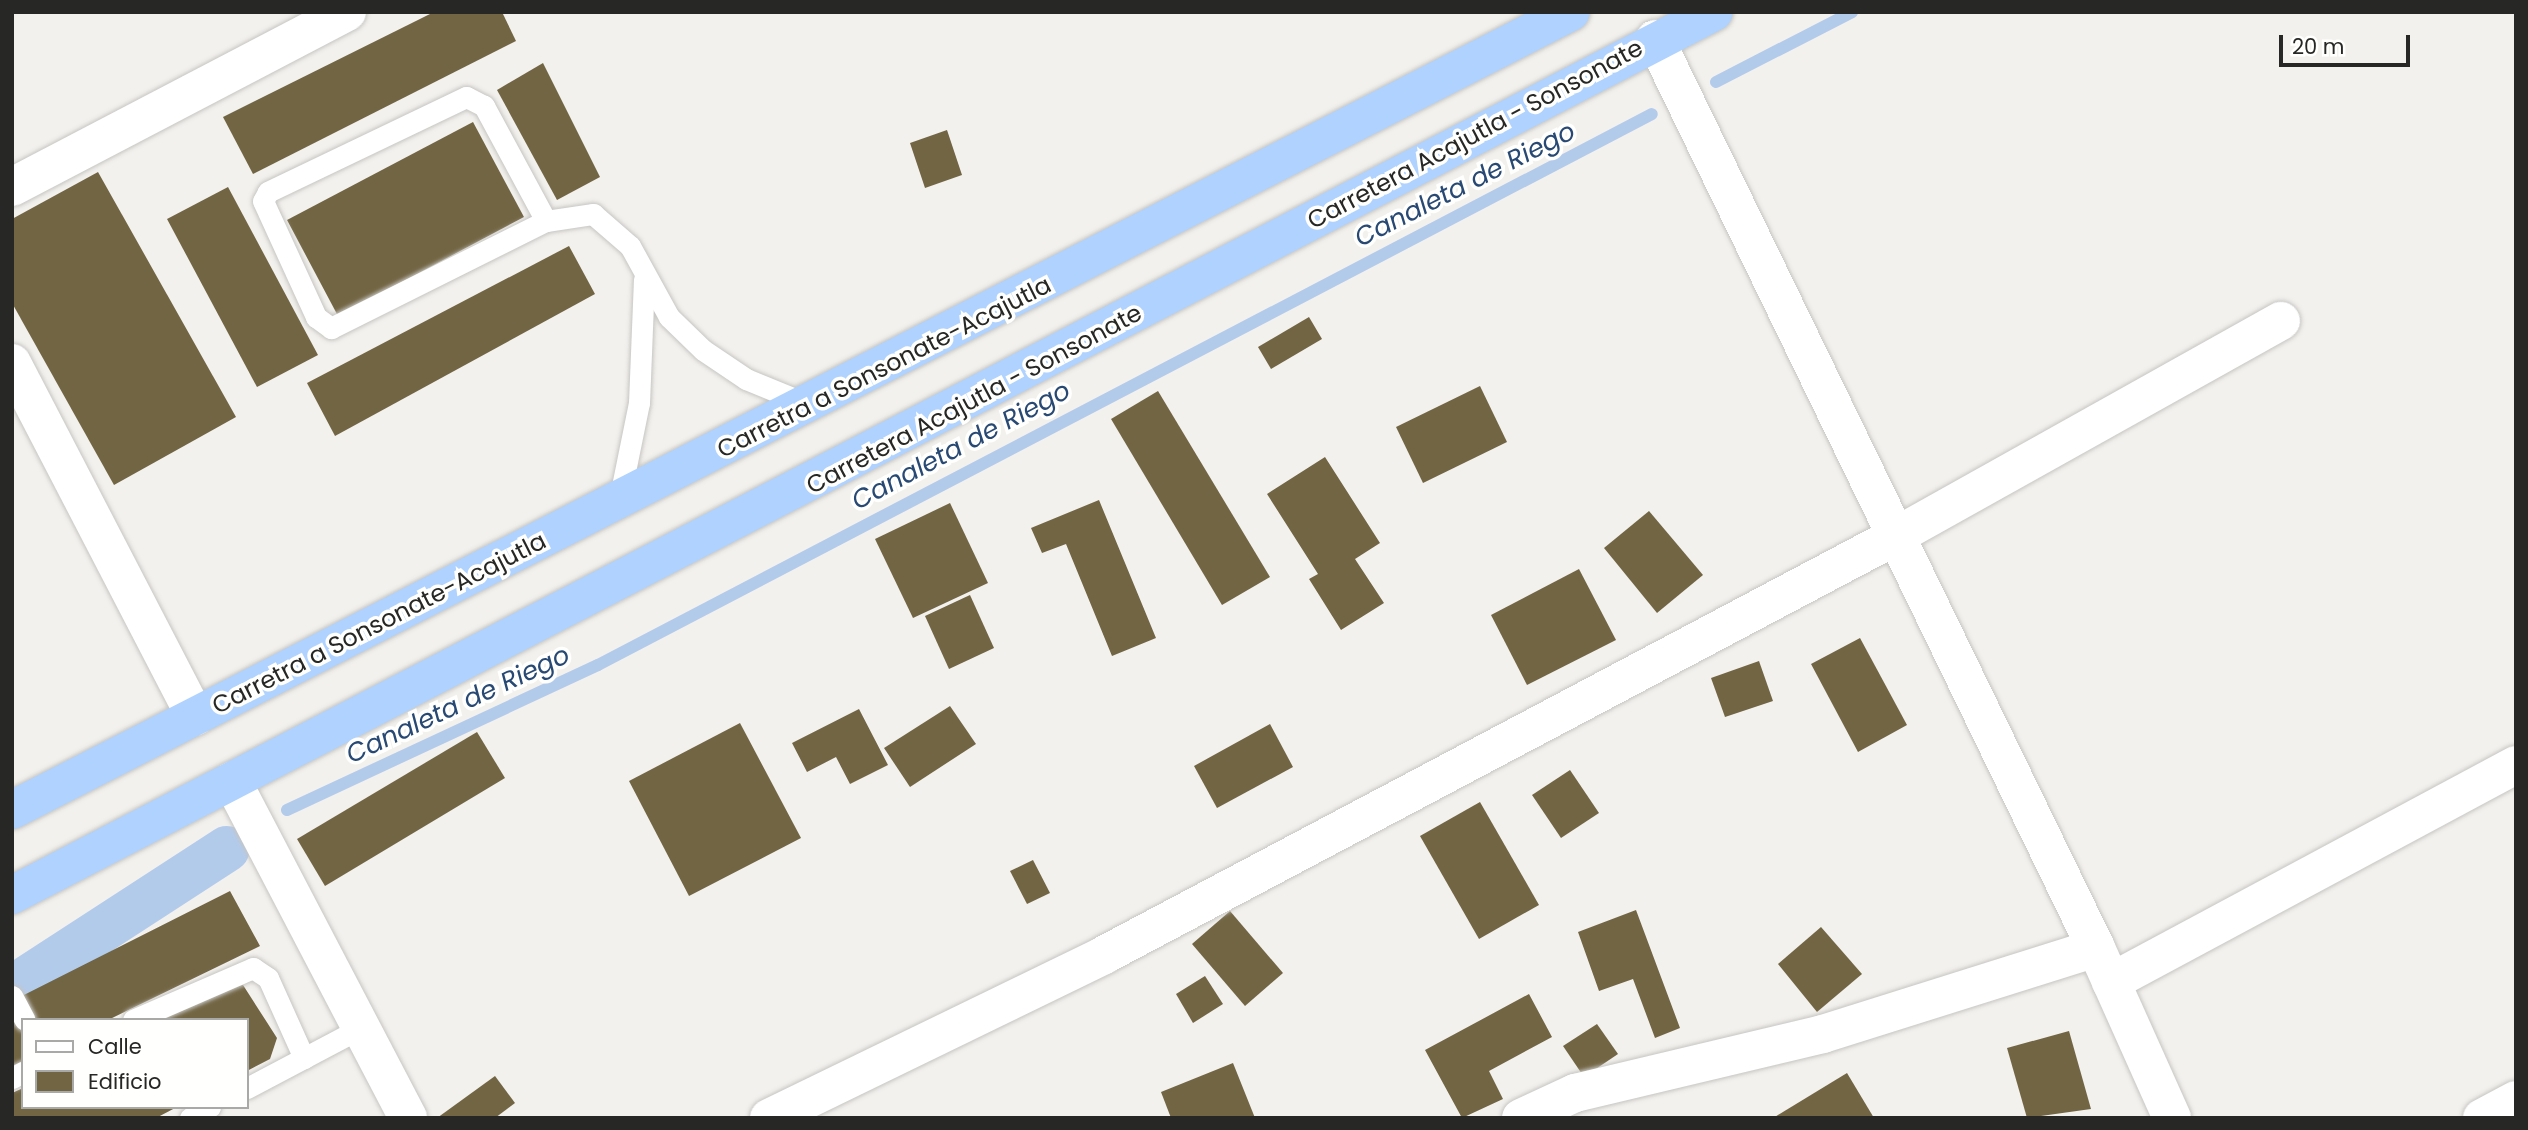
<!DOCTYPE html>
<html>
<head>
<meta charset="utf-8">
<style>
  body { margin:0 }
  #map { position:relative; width:2528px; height:1130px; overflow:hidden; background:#f3f1ee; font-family:Poppins,sans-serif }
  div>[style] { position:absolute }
  .stream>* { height:12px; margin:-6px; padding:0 6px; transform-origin:6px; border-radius:6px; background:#b3cbeb }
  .canal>* { height:46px; margin:-23px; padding:0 23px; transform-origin:23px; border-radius:23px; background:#b3cbeb }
  .building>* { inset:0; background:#726543 }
  .roads { filter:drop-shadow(0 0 2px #c6c5c2) drop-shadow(0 0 2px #c6c5c2) }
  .service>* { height:21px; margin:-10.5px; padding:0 10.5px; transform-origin:10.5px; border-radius:10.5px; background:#fff }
  .minor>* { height:38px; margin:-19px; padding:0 19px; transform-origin:19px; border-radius:19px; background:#fff }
  .trunk>* { height:38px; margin:-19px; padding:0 19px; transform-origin:19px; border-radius:19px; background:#b0d2fe }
  span { translate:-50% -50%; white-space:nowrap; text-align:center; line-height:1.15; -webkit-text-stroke:7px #fffffe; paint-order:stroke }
  .street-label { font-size:24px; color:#272726 }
  .water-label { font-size:26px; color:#274973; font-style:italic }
  .frame { position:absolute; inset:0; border:14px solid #272726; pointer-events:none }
  .legend { position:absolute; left:21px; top:1018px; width:228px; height:91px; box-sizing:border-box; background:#fffffe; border:2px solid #a9a9a8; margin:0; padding:9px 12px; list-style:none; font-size:21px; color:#272726 }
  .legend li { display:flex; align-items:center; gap:14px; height:35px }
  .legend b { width:35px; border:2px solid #a9a9a8 }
  .scale { position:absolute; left:2279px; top:35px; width:131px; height:32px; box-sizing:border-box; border:4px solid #272726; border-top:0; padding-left:9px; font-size:21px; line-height:24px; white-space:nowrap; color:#272726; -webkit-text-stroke:5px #fffffe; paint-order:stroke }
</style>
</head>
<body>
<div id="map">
  <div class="stream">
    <div style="left:1716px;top:82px;width:153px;rotate:-27.2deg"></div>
    <div style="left:287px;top:810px;width:343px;rotate:-25deg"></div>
    <div style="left:598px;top:665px;width:1189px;rotate:-27.6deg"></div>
  </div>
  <div class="canal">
    <div style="left:28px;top:978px;width:237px;rotate:-33deg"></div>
  </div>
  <div class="building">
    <div style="clip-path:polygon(434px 12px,502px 12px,516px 41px,253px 174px,223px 117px)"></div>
    <div style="clip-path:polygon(543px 63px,600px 177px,557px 200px,497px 90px)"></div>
    <div style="clip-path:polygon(473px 122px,524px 217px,338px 316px,287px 220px)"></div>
    <div style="clip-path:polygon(947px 130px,962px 175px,925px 188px,910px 143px)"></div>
    <div style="clip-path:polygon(98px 172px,236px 417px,114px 485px,12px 303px,12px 219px)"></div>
    <div style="clip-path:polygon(228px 187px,318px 355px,257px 387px,167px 219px)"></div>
    <div style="clip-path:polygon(569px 246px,595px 294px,335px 436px,307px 383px)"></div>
    <div style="clip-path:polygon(1309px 317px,1322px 339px,1271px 369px,1258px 347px)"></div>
    <div style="clip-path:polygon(1480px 386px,1507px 442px,1423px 483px,1396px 427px)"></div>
    <div style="clip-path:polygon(1158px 391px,1270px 577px,1222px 605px,1111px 419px)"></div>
    <div style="clip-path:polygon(1325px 457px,1380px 543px,1355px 559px,1384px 603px,1341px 630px,1309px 579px,1318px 574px,1267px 494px)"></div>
    <div style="clip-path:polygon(1099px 500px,1156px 638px,1112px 656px,1066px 544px,1042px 553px,1031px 528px)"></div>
    <div style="clip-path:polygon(950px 503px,988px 583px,913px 618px,875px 539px)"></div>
    <div style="clip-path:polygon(1649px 511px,1703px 575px,1657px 613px,1604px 548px)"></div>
    <div style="clip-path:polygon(1579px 569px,1616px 640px,1527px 685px,1491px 615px)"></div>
    <div style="clip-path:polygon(970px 595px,994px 648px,949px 669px,925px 616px)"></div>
    <div style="clip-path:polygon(1860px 638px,1907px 725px,1858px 752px,1811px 664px)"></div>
    <div style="clip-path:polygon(1759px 661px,1773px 701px,1725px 717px,1711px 678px)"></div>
    <div style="clip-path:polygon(950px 706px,976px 744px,910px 787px,884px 748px)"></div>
    <div style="clip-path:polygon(859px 709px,888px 765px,850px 784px,836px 757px,807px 772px,792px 743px)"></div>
    <div style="clip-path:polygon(740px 723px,801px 838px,689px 896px,629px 781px)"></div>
    <div style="clip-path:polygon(1270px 724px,1293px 767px,1217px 808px,1194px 766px)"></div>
    <div style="clip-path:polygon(477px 732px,505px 778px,325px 886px,297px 839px)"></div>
    <div style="clip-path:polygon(1570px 770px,1599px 813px,1561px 838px,1532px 795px)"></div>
    <div style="clip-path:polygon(1480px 802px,1539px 905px,1479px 939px,1420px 836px)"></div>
    <div style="clip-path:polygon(1033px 860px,1050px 893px,1027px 904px,1010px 871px)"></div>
    <div style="clip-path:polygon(230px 891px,260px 946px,108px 1020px,23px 1020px,23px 1061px,12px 1066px,12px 1001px)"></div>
    <div style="clip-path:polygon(1636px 910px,1680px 1028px,1655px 1038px,1633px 979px,1599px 991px,1578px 932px)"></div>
    <div style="clip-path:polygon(1230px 911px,1283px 973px,1245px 1006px,1192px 944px)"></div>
    <div style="clip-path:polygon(1821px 927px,1862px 974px,1817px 1012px,1778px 964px)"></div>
    <div style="clip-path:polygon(1205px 976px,1223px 1004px,1193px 1023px,1176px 994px)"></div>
    <div style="clip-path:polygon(243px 985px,277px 1038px,270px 1059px,247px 1071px,247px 1020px,159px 1020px,228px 986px)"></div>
    <div style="clip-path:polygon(1529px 994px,1552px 1037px,1489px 1071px,1503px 1099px,1462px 1118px,1425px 1050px)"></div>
    <div style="clip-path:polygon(1597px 1024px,1618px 1054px,1584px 1077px,1563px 1046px)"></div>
    <div style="clip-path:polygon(2069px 1031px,2091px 1109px,2027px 1118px,2007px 1048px)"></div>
    <div style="clip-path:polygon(1233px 1063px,1255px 1118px,1171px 1118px,1161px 1092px)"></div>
    <div style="clip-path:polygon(1847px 1073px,1874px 1118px,1773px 1118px)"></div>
    <div style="clip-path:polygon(495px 1076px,515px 1103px,495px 1118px,437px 1118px)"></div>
    <div style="clip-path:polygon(23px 1088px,23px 1107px,177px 1107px,156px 1118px,12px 1118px,12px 1093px)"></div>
  </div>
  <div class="roads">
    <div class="service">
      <div style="left:546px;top:221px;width:131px;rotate:-118.3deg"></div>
      <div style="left:484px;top:106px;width:20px;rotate:-153deg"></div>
      <div style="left:466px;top:97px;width:220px;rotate:154.4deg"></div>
      <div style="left:268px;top:192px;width:10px;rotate:119deg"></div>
      <div style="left:263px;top:201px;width:128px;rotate:65.4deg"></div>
      <div style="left:316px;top:317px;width:19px;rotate:36deg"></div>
      <div style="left:331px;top:328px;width:240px;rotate:-26.5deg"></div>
      <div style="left:546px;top:221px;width:48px;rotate:-8.5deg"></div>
      <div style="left:593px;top:214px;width:49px;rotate:40.9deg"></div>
      <div style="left:630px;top:246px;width:81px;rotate:61.2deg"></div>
      <div style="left:669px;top:317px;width:47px;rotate:44.1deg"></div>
      <div style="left:703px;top:350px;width:52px;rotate:34deg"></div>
      <div style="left:746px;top:379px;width:66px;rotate:22.3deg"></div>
      <div style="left:619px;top:501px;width:100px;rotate:-78.5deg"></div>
      <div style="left:639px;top:403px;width:124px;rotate:-87.7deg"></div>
      <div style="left:12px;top:996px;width:27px;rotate:62deg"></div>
      <div style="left:133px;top:1020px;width:131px;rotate:-23.4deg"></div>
      <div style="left:253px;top:968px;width:18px;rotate:34deg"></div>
      <div style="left:268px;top:978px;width:88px;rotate:65.8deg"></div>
      <div style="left:12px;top:1078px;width:13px;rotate:-29deg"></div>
      <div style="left:247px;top:1088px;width:129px;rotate:-27.8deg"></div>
      <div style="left:190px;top:1118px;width:23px;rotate:-29deg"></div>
    </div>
    <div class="minor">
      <div style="left:1655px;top:39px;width:1010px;rotate:64.12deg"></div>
      <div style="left:2096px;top:948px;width:186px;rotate:65.9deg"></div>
      <div style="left:12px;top:187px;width:378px;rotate:-27.6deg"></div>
      <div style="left:12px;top:363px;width:398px;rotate:62.6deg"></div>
      <div style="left:232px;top:781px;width:380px;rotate:62.4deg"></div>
      <div style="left:2111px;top:982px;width:459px;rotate:-28.2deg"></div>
      <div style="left:769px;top:1118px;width:373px;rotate:-25.9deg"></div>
      <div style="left:1104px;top:955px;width:896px;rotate:-27.88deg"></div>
      <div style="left:1896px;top:536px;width:441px;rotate:-29.2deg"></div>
      <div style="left:1521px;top:1118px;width:60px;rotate:-24.8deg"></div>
      <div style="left:1575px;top:1093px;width:255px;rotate:-13.4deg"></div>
      <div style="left:1823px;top:1034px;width:286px;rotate:-17.5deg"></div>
      <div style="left:2482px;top:1118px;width:38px;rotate:-28deg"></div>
    </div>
    <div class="trunk">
      <div style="left:12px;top:810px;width:1751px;rotate:-27.11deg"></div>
      <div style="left:12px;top:895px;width:1917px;rotate:-27.42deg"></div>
    </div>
  </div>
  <div class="street-label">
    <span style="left:1475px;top:134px;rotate:-28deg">Carretera Acajutla - Sonsonate</span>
    <span style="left:884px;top:367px;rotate:-27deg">Carretra a Sonsonate-Acajutla</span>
    <span style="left:974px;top:399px;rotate:-28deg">Carretera Acajutla - Sonsonate</span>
    <span style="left:379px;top:623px;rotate:-27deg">Carretra a Sonsonate-Acajutla</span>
  </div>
  <div class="water-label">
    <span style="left:1465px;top:185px;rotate:-27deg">Canaleta de Riego</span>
    <span style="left:961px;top:446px;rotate:-28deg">Canaleta de Riego</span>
    <span style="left:458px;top:705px;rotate:-25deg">Canaleta de Riego</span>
  </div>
  <div class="frame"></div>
  <ul class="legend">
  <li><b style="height:9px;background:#fff"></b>Calle</li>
  <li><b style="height:19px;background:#726543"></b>Edificio</li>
  </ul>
  <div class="scale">20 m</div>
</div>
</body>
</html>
